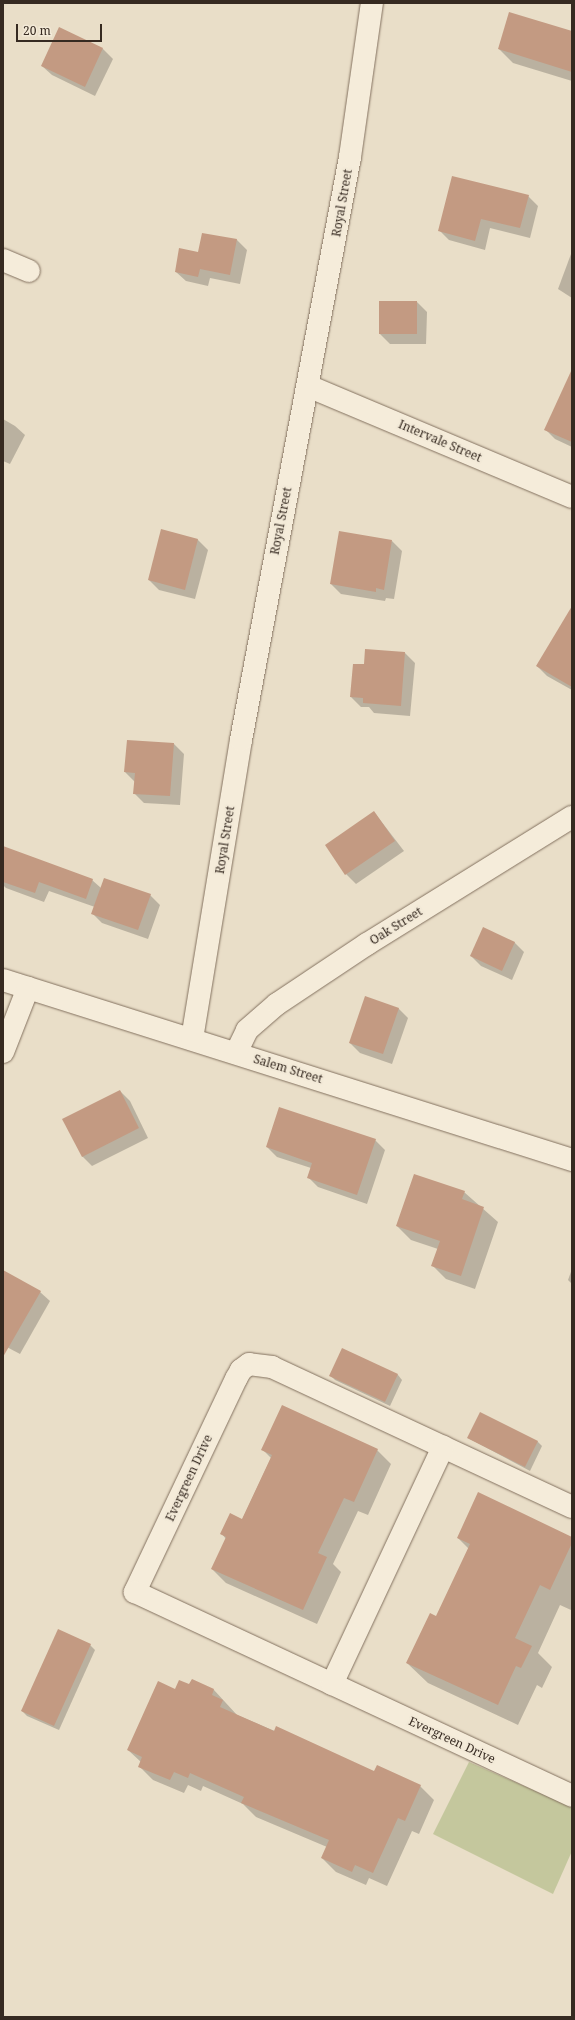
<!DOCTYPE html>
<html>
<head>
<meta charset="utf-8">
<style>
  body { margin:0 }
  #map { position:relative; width:575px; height:2020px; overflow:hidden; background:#e9dec8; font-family:"Noto Serif",serif }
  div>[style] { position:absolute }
  .green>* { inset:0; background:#c4c79d }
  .shadow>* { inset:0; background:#0003 }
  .building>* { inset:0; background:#c39a82 }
  .roads { filter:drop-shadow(0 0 1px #83715f) drop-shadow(0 0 1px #83715f) }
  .minor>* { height:22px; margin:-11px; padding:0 11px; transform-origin:11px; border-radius:11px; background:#f5ecda }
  span { translate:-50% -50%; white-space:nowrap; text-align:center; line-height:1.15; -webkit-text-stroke:4px #f2e9d7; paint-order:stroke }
  .street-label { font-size:12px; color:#362a21 }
  .frame { position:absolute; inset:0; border:4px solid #362a21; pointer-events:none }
  .scale { position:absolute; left:16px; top:24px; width:86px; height:18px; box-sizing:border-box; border:2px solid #362a21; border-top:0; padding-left:5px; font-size:12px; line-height:14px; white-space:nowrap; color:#362a21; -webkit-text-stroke:3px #f2e9d7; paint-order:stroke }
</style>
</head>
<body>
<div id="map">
  <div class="green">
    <div style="clip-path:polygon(469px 1762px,572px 1807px,572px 1851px,553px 1894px,433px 1834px)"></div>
  </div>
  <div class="shadow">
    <div style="clip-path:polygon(59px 29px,103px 49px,113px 59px,95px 96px,52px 75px,42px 66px)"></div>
    <div style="clip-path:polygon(572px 32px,572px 81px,513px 63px,499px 49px)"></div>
    <div style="clip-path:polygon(528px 196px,538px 206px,530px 238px,490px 228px,485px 250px,449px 240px,439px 230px)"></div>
    <div style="clip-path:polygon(203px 234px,237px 240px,247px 250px,240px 284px,210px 278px,208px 286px,186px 281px,176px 272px,199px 253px)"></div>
    <div style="clip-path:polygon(571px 254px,572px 255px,572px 298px,558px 289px)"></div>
    <div style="clip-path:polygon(380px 302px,417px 302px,427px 312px,426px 344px,390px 344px,380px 334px)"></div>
    <div style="clip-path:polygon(572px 401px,572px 447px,555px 439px,545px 429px)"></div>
    <div style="clip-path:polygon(3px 419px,15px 426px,25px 435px,10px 464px,3px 461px)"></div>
    <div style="clip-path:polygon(162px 530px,198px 540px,208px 550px,195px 599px,159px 590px,149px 580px)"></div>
    <div style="clip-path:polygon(392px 541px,402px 551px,394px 599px,386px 598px,385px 601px,341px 594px,331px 584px)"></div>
    <div style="clip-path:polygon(572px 618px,572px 690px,547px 676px,537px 666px)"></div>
    <div style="clip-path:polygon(405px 653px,415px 663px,410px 716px,374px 713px,369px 707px,361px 707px,351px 697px,365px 665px)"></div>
    <div style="clip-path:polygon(174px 744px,184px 754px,180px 805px,144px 803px,134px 793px,135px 782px,125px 772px)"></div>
    <div style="clip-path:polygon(374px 812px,404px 851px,356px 884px,346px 874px)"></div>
    <div style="clip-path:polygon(3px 859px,92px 880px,101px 888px,150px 895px,160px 905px,148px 939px,102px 923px,93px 914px,95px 907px,49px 891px,44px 902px,6px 888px,3px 885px)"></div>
    <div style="clip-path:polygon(514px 942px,524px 952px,512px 980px,481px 966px,471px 956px)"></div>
    <div style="clip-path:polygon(398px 1008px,408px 1018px,392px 1064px,360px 1053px,350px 1043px)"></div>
    <div style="clip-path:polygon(120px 1091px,130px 1101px,148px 1138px,92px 1166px,82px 1156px)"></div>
    <div style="clip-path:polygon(375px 1140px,385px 1150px,367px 1204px,318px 1187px,308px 1177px,311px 1168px,277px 1157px,267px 1147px)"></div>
    <div style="clip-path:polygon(464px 1192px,498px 1222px,475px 1289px,446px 1279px,432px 1265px,438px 1249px,411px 1240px,397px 1226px)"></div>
    <div style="clip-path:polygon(572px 1269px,572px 1284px,568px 1280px)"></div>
    <div style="clip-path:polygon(3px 1283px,40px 1292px,50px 1301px,20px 1354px,3px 1345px)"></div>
    <div style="clip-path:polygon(330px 1375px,398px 1375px,402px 1380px,390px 1406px,335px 1380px)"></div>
    <div style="clip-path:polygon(468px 1438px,537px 1441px,542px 1446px,530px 1471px)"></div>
    <div style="clip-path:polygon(263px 1450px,377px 1450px,391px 1464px,368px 1515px,358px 1511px,333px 1564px,341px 1572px,317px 1624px,226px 1583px,212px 1569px,226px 1539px,222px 1534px,242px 1520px,271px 1458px)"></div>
    <div style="clip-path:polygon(458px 1538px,572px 1538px,572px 1606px,571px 1610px,560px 1605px,538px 1653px,552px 1667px,542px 1688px,537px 1685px,518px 1725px,428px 1683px,407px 1663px,437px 1617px,469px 1549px)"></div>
    <div style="clip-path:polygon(90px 1645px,95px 1650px,59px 1730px,27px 1716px,22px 1711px)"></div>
    <div style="clip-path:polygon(192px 1680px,214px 1690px,237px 1715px,374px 1773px,420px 1786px,434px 1800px,419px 1834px,412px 1831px,387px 1886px,369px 1878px,366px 1885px,336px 1872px,322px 1858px,327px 1847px,256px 1817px,243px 1804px,203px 1786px,201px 1791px,188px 1785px,184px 1793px,153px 1780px,139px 1766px,141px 1762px,128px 1750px,176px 1690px,189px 1686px)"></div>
  </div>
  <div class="building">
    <div style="clip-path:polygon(509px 12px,572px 31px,572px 72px,498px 49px)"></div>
    <div style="clip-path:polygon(59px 27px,103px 48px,85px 87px,41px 66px)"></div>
    <div style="clip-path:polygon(452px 176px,529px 195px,520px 228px,481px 219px,475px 241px,438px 231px)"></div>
    <div style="clip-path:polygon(202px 233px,237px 239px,230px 275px,200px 269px,198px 277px,175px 272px,179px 248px,198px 252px)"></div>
    <div style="clip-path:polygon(379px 301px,417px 301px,417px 334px,379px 334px)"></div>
    <div style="clip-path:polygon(572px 369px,572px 442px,544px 430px)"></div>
    <div style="clip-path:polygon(161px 529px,198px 539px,185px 590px,148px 580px)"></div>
    <div style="clip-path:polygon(339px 531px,392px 540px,384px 590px,376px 588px,376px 592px,330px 584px)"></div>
    <div style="clip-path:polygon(572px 606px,572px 687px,536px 666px)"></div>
    <div style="clip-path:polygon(365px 649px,405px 652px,401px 706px,363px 703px,363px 698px,350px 697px,353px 664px,364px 664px)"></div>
    <div style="clip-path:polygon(127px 740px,174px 743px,170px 796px,133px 794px,135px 773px,124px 772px)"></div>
    <div style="clip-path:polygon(374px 811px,395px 841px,345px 875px,325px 845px)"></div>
    <div style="clip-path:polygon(3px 846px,93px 879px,86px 899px,39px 882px,35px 893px,3px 882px)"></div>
    <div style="clip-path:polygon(104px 878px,151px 894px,138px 930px,91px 914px)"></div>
    <div style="clip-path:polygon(483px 927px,515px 942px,502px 971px,470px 956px)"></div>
    <div style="clip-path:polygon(365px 996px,399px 1008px,383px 1054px,349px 1043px)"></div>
    <div style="clip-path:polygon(120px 1090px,139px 1128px,82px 1157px,62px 1119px)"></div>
    <div style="clip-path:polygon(279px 1107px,376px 1139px,357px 1195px,307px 1178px,312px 1163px,266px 1147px)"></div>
    <div style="clip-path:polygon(414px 1174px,465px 1191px,462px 1199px,484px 1207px,461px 1276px,431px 1266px,440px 1241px,396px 1226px)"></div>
    <div style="clip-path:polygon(3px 1270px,41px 1291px,3px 1357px)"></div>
    <div style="clip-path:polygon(342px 1348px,398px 1374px,385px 1402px,329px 1376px)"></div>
    <div style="clip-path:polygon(282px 1405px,378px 1449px,354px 1502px,344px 1498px,318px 1553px,327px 1557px,303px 1610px,211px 1569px,226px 1537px,220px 1534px,230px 1513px,242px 1519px,272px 1455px,261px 1450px)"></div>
    <div style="clip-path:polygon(480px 1412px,538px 1441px,525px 1467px,467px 1438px)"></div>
    <div style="clip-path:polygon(478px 1492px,572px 1537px,572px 1543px,550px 1590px,540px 1585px,515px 1638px,532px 1646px,521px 1668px,516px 1666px,498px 1705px,406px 1663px,430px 1613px,436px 1616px,470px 1544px,457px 1538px)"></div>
    <div style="clip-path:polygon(58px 1629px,91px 1644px,54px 1726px,21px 1711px)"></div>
    <div style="clip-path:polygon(192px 1679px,214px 1689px,212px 1695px,223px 1700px,220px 1707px,274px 1731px,276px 1726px,374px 1771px,377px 1765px,421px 1785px,405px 1821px,398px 1818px,373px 1873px,355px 1865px,352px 1872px,321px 1858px,329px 1840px,241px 1803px,244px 1797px,190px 1773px,188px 1778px,174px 1772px,170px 1780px,138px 1767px,142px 1757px,127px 1750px,158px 1681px,175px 1689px,179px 1680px,189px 1684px)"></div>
  </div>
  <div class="roads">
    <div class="minor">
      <div style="left:3px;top:260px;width:28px;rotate:23deg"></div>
      <div style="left:308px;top:386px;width:286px;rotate:22.8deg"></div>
      <div style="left:3px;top:980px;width:597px;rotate:17.55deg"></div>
      <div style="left:192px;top:1039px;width:303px;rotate:-80.7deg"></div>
      <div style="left:241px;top:740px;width:593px;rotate:-79.41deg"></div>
      <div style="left:350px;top:157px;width:156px;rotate:-81.9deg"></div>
      <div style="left:3px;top:1052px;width:69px;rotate:-68.7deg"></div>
      <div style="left:236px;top:1053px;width:25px;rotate:-64deg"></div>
      <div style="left:247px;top:1030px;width:40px;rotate:-41deg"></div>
      <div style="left:277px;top:1004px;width:108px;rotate:-33.7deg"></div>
      <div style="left:367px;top:944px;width:241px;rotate:-31.8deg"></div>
      <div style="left:572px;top:1507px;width:331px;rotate:-155deg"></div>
      <div style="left:272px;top:1367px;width:23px;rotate:-173deg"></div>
      <div style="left:249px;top:1364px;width:10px;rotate:143deg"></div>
      <div style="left:241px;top:1370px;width:10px;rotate:119deg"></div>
      <div style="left:236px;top:1379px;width:236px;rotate:115.4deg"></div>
      <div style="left:135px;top:1592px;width:482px;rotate:25deg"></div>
      <div style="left:332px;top:1684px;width:262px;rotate:-64.9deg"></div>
    </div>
  </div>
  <div class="street-label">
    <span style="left:342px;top:203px;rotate:-80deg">Royal Street</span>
    <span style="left:440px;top:441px;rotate:23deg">Intervale Street</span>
    <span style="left:281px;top:521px;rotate:-79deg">Royal Street</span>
    <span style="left:225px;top:840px;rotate:-81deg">Royal Street</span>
    <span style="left:396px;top:926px;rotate:-32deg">Oak Street</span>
    <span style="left:288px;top:1069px;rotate:17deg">Salem Street</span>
    <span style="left:189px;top:1478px;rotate:-65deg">Evergreen Drive</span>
    <span style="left:452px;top:1740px;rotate:25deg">Evergreen Drive</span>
  </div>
  <div class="frame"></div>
  <div class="scale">20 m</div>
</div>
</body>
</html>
